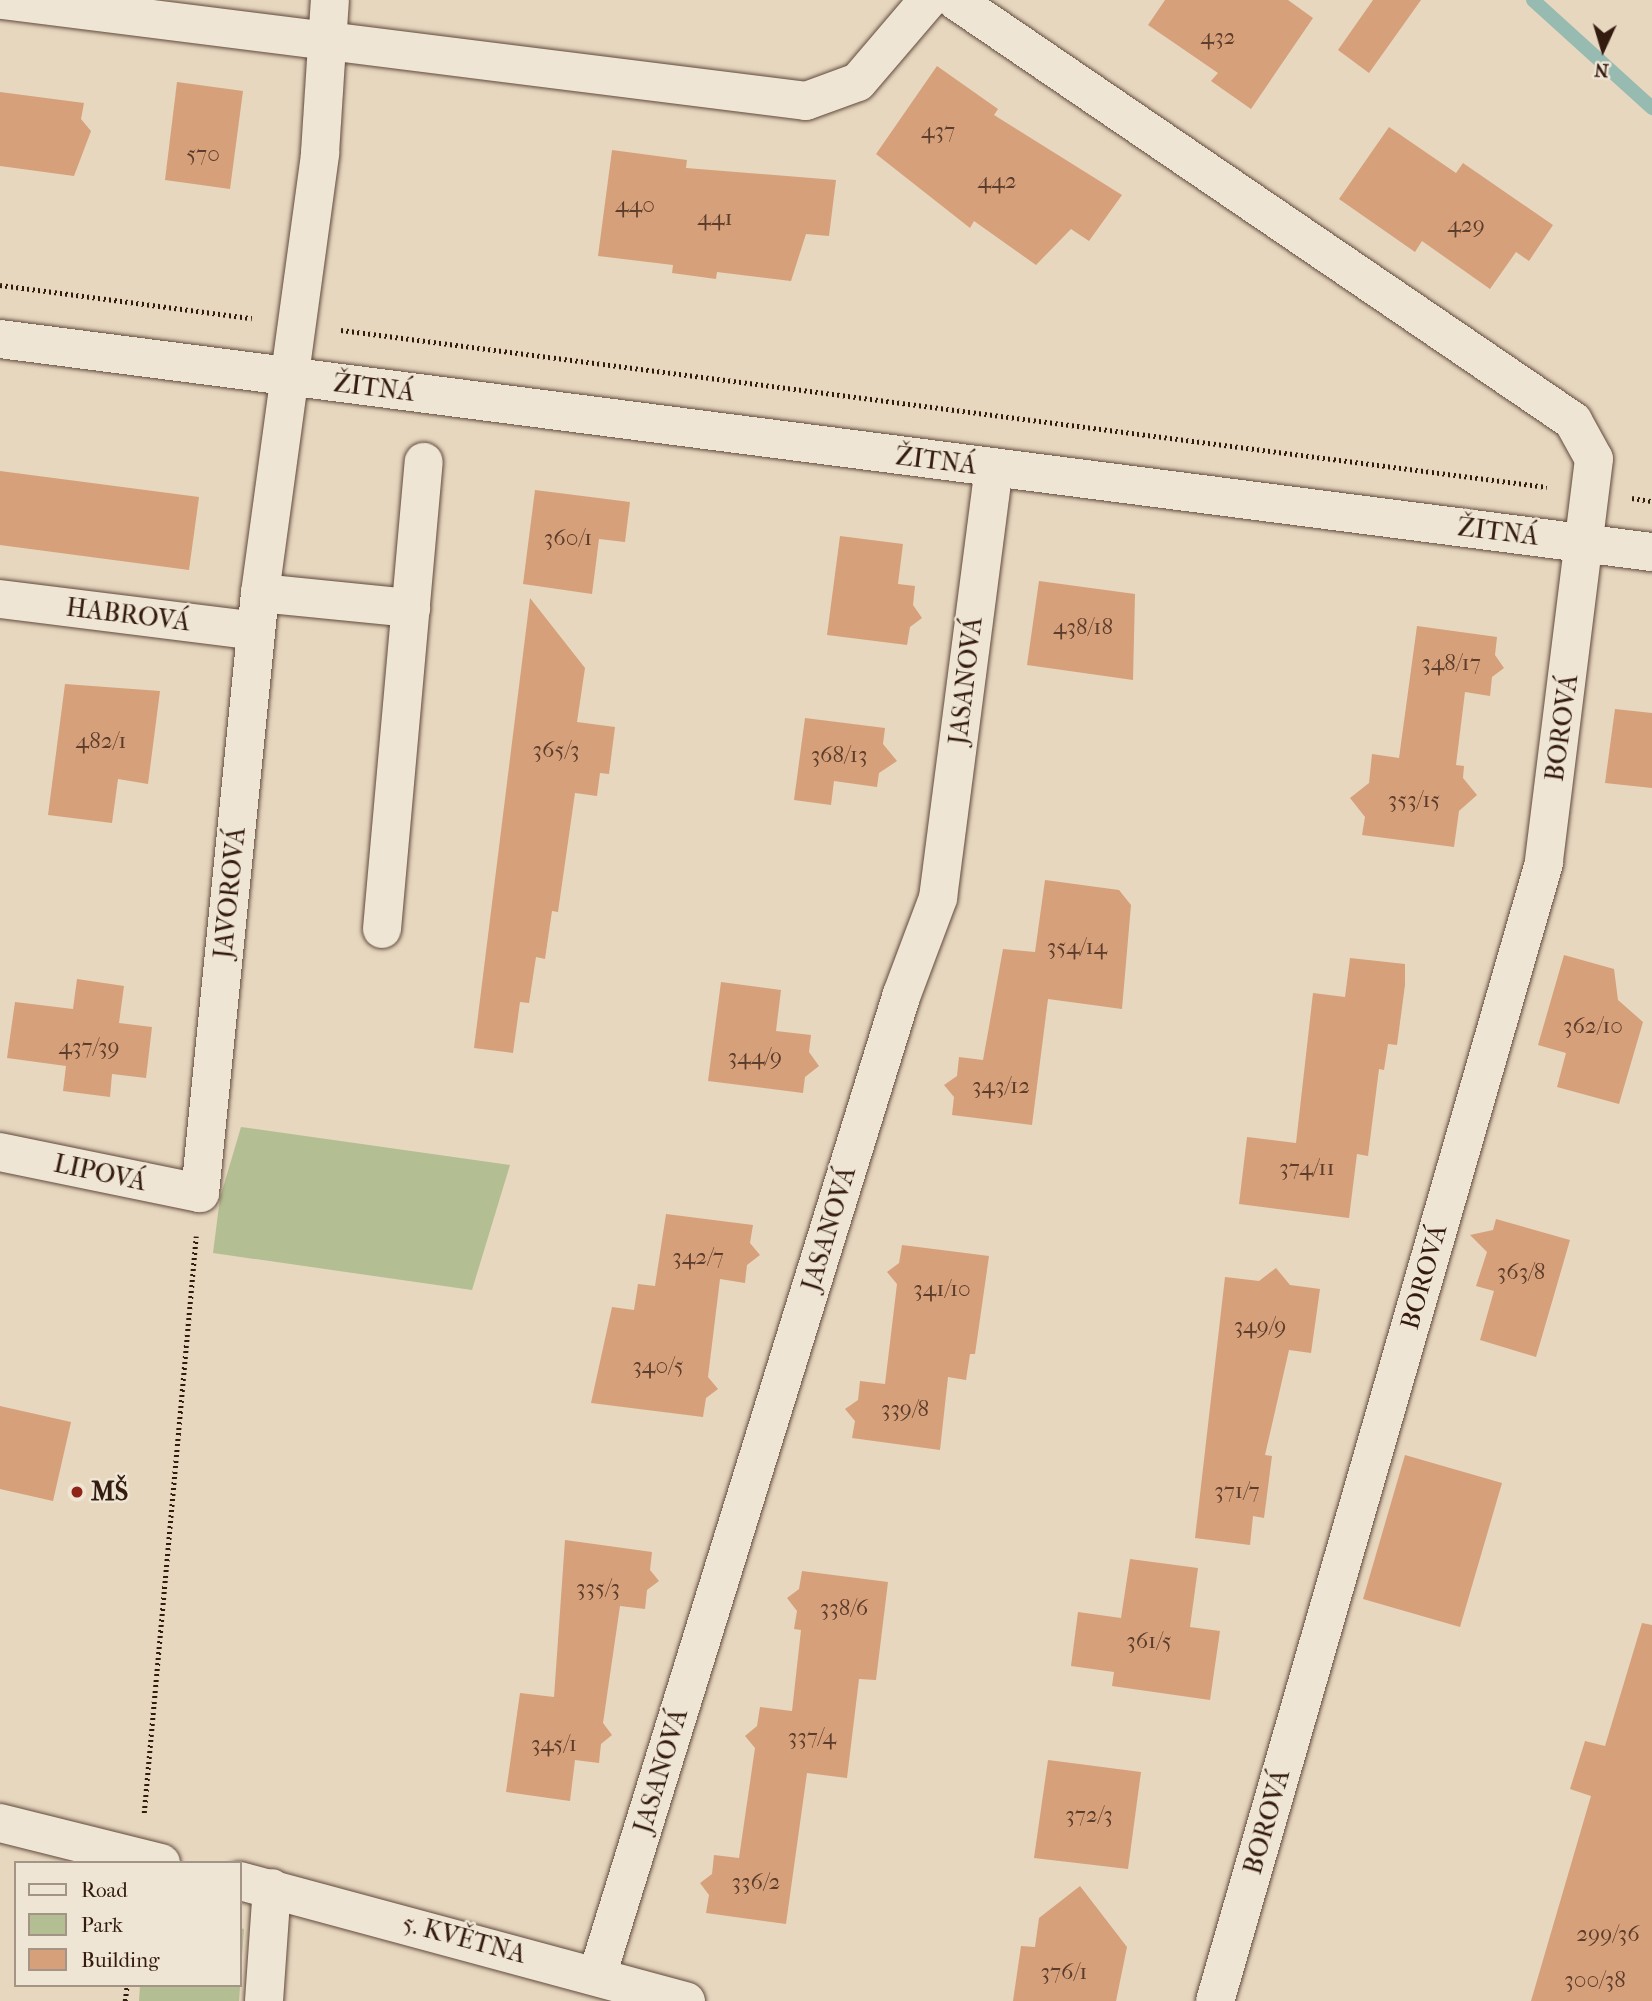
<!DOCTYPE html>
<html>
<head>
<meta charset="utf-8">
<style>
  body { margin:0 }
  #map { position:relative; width:1652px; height:2001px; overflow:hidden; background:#e7d7bf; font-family:"IM FELL French Canon",serif }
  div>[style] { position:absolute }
  .green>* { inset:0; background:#b4be93 }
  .stream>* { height:14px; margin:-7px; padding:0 7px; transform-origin:7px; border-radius:7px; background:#97bab1 }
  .building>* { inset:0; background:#d6a07b }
  .path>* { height:4.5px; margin-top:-2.25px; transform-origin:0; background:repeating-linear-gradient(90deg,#341b10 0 2px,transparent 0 5.5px) }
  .roads { filter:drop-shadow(0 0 2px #614a3c) drop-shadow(0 0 2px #614a3c) }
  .street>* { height:38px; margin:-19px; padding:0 19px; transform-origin:19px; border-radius:19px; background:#efe5d5 }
  .secondary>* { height:38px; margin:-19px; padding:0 19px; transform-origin:19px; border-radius:19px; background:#efe5d5 }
  .dots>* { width:19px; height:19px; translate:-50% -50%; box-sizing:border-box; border:4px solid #efe5d5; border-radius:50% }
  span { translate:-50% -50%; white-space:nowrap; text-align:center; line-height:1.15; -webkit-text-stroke:5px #efe5d5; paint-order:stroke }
  .number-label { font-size:23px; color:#5c3c2b }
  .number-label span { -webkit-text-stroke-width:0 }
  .street-label { font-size:26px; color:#341b10 }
  .poi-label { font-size:26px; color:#341b10; font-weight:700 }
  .left { translate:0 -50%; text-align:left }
  .legend { position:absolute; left:14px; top:1861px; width:228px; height:126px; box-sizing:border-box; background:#efe5d5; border:2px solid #a49486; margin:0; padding:9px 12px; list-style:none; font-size:21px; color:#341b10 }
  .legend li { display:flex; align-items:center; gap:14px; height:35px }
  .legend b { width:35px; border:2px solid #a49486 }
  .north { position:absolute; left:1568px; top:14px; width:70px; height:70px; -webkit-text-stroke:5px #efe5d5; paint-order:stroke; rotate:184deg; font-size:19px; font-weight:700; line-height:28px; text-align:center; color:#341b10 }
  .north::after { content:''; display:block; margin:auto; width:24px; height:32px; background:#341b10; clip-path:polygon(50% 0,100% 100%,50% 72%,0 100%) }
</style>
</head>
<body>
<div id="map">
  <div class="green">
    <div style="clip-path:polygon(241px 1127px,510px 1165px,472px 1290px,213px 1253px,220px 1198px)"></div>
    <div style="clip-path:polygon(240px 1928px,244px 1929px,239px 2001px,139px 2001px,140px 1985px,240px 1985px)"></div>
  </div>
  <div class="stream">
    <div style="left:1533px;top:0;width:161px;rotate:42.2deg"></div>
  </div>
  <div class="building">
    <div style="clip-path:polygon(1165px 0,1288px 0,1313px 18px,1251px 109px,1211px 81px,1218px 73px,1148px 25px)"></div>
    <div style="clip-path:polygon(1373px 0,1421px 0,1369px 73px,1338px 50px)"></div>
    <div style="clip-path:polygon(937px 66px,998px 109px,994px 115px,1122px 195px,1089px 241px,1071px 229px,1036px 265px,974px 221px,970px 228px,876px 154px)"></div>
    <div style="clip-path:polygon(177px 82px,243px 91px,230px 189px,165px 180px)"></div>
    <div style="clip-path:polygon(0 92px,84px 103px,81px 119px,91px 131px,74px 176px,0 166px)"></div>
    <div style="clip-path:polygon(1389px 127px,1456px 173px,1463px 163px,1553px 225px,1529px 261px,1516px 252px,1490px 289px,1422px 241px,1415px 252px,1339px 199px)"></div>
    <div style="clip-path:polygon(612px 150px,687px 160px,686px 168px,836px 180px,829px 236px,806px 234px,791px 281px,717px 272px,716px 279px,672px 273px,673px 265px,598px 256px)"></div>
    <div style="clip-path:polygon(0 471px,199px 497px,189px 570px,0 545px)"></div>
    <div style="clip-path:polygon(535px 490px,630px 502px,625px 542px,599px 539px,592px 594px,523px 584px)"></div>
    <div style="clip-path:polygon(840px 536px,903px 544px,898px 584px,915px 586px,913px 605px,922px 618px,910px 627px,907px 645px,827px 635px)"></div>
    <div style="clip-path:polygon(1039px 581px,1135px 594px,1133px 680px,1027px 665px)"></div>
    <div style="clip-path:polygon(530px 598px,585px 668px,577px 722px,615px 727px,609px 774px,600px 773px,597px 796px,575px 793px,558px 912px,552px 911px,545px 959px,536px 957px,529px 1003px,520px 1002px,513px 1053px,474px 1048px)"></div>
    <div style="clip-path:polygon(1417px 626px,1497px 637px,1495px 655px,1504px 668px,1492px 677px,1490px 696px,1465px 692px,1456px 765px,1464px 766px,1463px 778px,1477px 795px,1459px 811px,1454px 847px,1362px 835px,1365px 817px,1350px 798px,1369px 783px,1372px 754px,1399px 758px)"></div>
    <div style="clip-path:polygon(65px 684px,160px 691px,148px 784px,118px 779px,112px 823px,48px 815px)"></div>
    <div style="clip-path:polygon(1615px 709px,1652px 713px,1652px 788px,1605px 783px)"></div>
    <div style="clip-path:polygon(805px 718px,885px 728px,883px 744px,897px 761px,879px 773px,877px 787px,834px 781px,831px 805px,794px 800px)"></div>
    <div style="clip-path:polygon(1045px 880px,1119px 890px,1131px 905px,1122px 1009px,1048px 999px,1032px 1125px,952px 1115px,954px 1097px,944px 1085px,957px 1076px,959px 1057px,983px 1060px,1003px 949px,1035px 952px)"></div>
    <div style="clip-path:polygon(1564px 955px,1614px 969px,1618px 1000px,1643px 1022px,1619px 1104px,1557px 1087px,1566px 1053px,1538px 1045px)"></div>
    <div style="clip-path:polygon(1350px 958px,1405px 964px,1405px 985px,1397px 1045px,1388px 1044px,1384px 1070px,1379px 1069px,1368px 1156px,1357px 1154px,1349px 1218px,1239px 1204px,1247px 1137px,1296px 1143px,1313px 993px,1345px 997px)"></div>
    <div style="clip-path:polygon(77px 979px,124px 986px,119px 1023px,152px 1027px,146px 1078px,112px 1074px,110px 1097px,63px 1091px,66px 1066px,7px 1058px,15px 1002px,73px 1009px)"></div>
    <div style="clip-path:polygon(721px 982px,781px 990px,776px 1031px,811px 1035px,809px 1052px,819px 1066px,805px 1077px,803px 1093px,708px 1081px)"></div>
    <div style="clip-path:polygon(666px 1214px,753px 1225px,750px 1243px,760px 1255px,747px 1265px,745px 1283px,720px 1279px,708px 1377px,718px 1389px,706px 1398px,703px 1417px,591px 1403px,612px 1307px,634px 1310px,638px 1284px,655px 1286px)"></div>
    <div style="clip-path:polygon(1496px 1219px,1570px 1240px,1536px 1357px,1480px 1340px,1494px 1291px,1476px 1286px,1487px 1252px,1470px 1235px,1493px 1230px)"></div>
    <div style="clip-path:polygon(902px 1245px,989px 1256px,975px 1354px,970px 1354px,966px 1380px,948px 1377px,940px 1450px,852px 1438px,855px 1421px,845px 1409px,858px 1400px,860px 1381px,885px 1384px,897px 1284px,887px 1272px,899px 1263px)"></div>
    <div style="clip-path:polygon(1276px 1268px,1290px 1285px,1320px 1289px,1311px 1353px,1289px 1350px,1265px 1455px,1272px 1456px,1264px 1518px,1253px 1516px,1250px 1545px,1195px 1538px,1225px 1277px,1259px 1281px)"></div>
    <div style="clip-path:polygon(0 1406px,71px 1422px,53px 1501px,0 1489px)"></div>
    <div style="clip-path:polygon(1405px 1455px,1502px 1483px,1460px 1627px,1363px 1599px)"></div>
    <div style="clip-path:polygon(565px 1540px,652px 1552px,650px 1570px,659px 1581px,647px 1590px,645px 1609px,620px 1606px,603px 1723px,612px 1735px,601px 1744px,599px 1763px,575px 1760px,570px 1801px,506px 1792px,520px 1693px,554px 1697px)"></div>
    <div style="clip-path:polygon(1130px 1559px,1198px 1568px,1190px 1627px,1220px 1631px,1210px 1700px,1112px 1686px,1114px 1672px,1071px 1666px,1078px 1612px,1121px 1618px)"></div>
    <div style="clip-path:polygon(802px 1571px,888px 1582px,876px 1680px,859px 1679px,847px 1778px,807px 1773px,786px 1924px,706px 1913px,709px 1895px,700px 1883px,712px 1874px,714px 1855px,739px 1858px,755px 1748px,745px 1736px,757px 1726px,760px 1707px,792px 1711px,801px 1630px,794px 1629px,797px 1611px,787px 1598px,799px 1589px)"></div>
    <div style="clip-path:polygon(1642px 1623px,1652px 1625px,1652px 2001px,1531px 2001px,1591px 1796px,1570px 1789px,1585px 1741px,1605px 1746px)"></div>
    <div style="clip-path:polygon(1048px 1760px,1141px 1772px,1128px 1869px,1034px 1858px)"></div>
    <div style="clip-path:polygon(1080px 1886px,1127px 1947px,1116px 2001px,1013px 2001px,1021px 1946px,1035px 1947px,1039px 1918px)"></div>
  </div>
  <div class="path">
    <div style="left:0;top:285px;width:254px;rotate:7.5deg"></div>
    <div style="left:341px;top:330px;width:1216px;rotate:7.42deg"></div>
    <div style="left:1632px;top:498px;width:20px;rotate:9deg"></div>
    <div style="left:144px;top:1813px;width:579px;rotate:-84.85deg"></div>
    <div style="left:125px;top:2001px;width:16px;rotate:-83deg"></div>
  </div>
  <div class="roads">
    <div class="street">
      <div style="left:2px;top:0;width:810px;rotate:7.16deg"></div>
      <div style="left:806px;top:101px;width:55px;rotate:-20.1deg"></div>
      <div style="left:858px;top:82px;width:108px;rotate:-49.5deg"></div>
      <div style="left:955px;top:0;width:748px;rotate:34.26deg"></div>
      <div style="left:1573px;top:421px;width:43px;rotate:61.1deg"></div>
      <div style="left:1594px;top:459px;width:407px;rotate:97.1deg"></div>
      <div style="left:1544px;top:863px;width:1185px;rotate:106.12deg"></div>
      <div style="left:260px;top:593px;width:152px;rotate:5.7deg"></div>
      <div style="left:0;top:599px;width:258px;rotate:7.1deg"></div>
      <div style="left:382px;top:929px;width:469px;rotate:-84.9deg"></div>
      <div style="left:0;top:1152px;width:204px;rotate:11.6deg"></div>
      <div style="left:200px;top:1193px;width:603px;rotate:-84.29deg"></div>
      <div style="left:260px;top:593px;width:444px;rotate:-82.2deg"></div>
      <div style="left:320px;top:153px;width:153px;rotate:-86.3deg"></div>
      <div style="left:0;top:1823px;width:166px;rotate:14deg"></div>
      <div style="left:240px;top:1881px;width:462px;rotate:15.1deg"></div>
      <div style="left:597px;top:1976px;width:1028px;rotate:-72.75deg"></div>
      <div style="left:902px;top:994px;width:103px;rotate:-69.4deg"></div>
      <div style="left:938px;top:898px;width:433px;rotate:-82.6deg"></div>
      <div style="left:264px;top:2001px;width:113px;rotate:-86deg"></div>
    </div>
    <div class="secondary">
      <div style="left:0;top:339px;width:1666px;rotate:7.35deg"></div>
    </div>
  </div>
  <div class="dots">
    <div style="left:77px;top:1492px;background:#8f2418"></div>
  </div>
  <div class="number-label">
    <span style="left:1218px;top:37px">432</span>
    <span style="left:938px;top:131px">437</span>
    <span style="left:203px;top:154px">570</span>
    <span style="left:997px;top:181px">442</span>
    <span style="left:635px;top:205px">440</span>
    <span style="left:715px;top:218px">441</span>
    <span style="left:1466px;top:225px">429</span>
    <span style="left:568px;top:538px">360/1</span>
    <span style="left:1083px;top:627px">438/18</span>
    <span style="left:1451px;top:663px">348/17</span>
    <span style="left:101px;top:741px">482/1</span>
    <span style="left:556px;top:750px">365/3</span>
    <span style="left:839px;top:755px">368/13</span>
    <span style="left:1414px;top:800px">353/15</span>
    <span style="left:1077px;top:947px">354/14</span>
    <span style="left:1593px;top:1026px">362/10</span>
    <span style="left:89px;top:1047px">437/39</span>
    <span style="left:755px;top:1057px">344/9</span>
    <span style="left:1001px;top:1086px">343/12</span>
    <span style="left:1307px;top:1168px">374/11</span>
    <span style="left:698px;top:1257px">342/7</span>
    <span style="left:1521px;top:1272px">363/8</span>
    <span style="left:942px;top:1289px">341/10</span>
    <span style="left:1260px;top:1326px">349/9</span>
    <span style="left:658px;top:1366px">340/5</span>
    <span style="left:905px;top:1409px">339/8</span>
    <span style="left:1237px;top:1491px">371/7</span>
    <span style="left:598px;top:1588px">335/3</span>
    <span style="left:844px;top:1608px">338/6</span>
    <span style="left:1149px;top:1641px">361/5</span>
    <span style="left:812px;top:1737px">337/4</span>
    <span style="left:554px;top:1744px">345/1</span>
    <span style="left:1089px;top:1815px">372/3</span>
    <span style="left:756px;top:1882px">336/2</span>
    <span style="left:1608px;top:1934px">299/36</span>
    <span style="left:1064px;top:1972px">376/1</span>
    <span style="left:1595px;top:1980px">300/38</span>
  </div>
  <div class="street-label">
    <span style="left:374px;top:388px;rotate:7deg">ŽITNÁ</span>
    <span style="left:936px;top:461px;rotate:7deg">ŽITNÁ</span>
    <span style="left:1498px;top:532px;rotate:7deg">ŽITNÁ</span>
    <span style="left:128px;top:615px;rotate:7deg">HABROVÁ</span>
    <span style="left:966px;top:681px;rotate:-83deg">JASANOVÁ</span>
    <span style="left:1562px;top:728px;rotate:-82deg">BOROVÁ</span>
    <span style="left:230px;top:893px;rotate:-84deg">JAVOROVÁ</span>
    <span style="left:100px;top:1173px;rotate:12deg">LIPOVÁ</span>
    <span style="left:829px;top:1229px;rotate:-73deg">JASANOVÁ</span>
    <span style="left:1424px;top:1277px;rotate:-74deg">BOROVÁ</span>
    <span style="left:661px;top:1771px;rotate:-73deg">JASANOVÁ</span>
    <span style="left:1267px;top:1822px;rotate:-74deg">BOROVÁ</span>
    <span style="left:464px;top:1939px;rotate:15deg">5. KVĚTNA</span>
  </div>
  <div class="poi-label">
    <span class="left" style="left:91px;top:1492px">MŠ</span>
  </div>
  <ul class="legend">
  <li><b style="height:9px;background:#efe5d5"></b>Road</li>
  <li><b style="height:19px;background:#b4be93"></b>Park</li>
  <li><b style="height:19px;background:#d6a07b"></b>Building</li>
  </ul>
  <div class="north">N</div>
</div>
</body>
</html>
